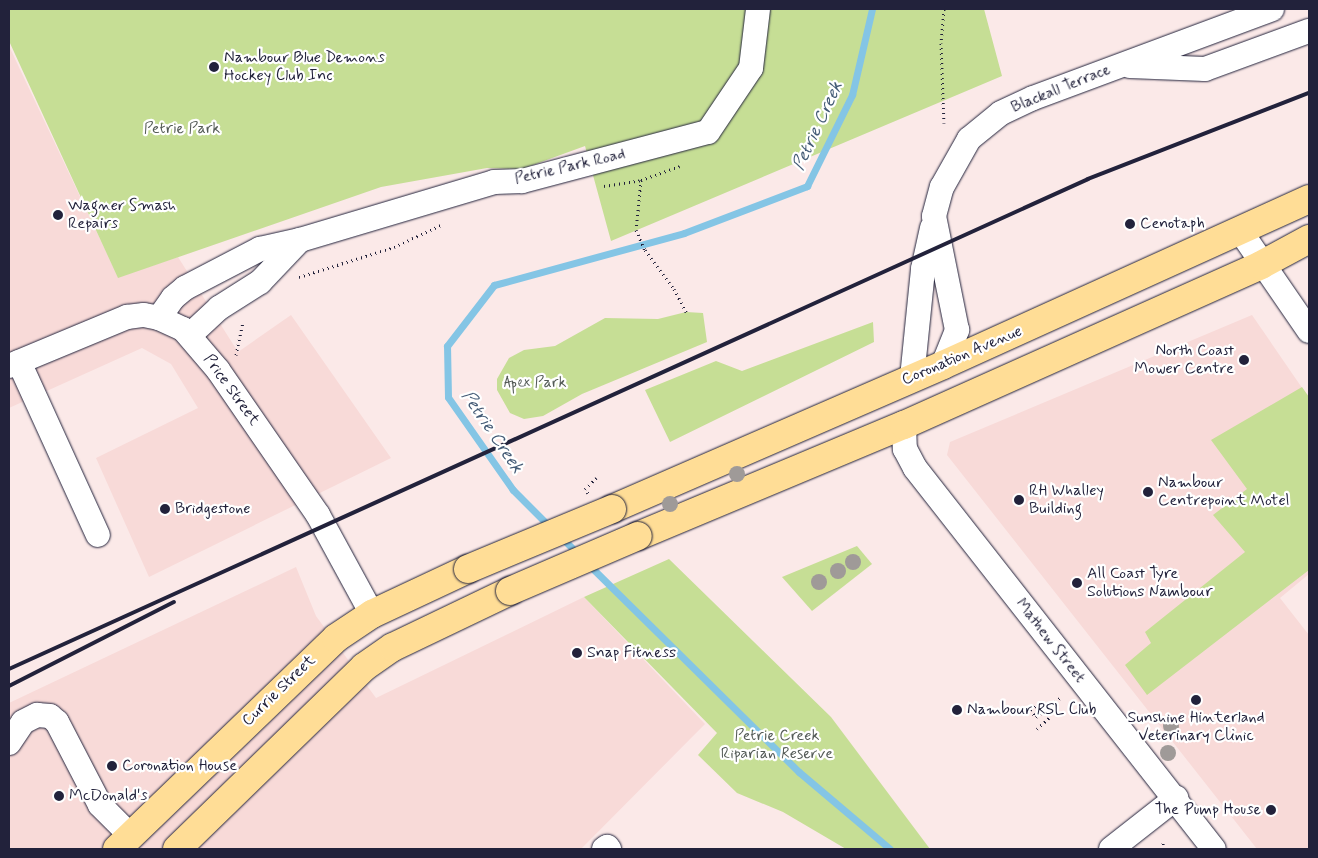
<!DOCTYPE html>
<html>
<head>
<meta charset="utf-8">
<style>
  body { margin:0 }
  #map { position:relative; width:1318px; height:858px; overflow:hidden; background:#fbe9e8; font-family:Mynerve,sans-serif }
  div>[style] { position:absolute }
  .built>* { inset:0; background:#f8dad8 }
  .green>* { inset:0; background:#c6de95 }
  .stream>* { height:7px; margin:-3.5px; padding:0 3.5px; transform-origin:3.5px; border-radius:3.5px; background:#84c5e5 }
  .path>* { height:3px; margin-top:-1.5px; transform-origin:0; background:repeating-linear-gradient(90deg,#22223b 0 1px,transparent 0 5px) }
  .roads { filter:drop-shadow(0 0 1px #22223b) drop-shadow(0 0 1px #22223b) }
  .minor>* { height:24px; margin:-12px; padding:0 12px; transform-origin:12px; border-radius:12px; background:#fff }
  .major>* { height:28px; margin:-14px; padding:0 14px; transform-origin:14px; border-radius:14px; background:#ffdd96 }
  .rail>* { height:4px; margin:-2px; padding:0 2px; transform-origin:2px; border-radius:2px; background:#22223b }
  .bridges { filter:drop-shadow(0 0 1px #22223b) drop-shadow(0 0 1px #22223b) }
  .major-bridge>* { height:28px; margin:-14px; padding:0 14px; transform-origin:14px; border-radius:14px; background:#ffdd96 }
  .trees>* { width:16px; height:16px; margin:-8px; border-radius:50%; background:#9f9a98 }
  .dots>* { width:14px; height:14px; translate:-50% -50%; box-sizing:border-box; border:2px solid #fff; border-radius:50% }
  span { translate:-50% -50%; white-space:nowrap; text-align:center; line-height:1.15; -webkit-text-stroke:4.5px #fff; paint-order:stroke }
  .poi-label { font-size:16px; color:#22223b }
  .left { translate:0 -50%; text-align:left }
  .right { translate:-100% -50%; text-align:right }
  .street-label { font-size:16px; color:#22223b }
  .park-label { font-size:16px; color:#535a56 }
  .water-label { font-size:18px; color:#445b76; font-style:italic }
  .frame { position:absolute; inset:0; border:10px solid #22223b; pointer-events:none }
</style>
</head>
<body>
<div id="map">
  <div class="built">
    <div style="clip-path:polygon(9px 46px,118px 277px,178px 257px,238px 352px,291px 315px,391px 458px,149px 577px,96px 458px,198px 408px,171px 364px,142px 348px,9px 408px)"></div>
    <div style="clip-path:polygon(1252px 315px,1309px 398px,1309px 574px,1280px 598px,1309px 635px,1309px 849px,1257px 849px,947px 455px,950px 442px)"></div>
    <div style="clip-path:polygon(296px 567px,316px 616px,376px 698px,584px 597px,705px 724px,581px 849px,9px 849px,9px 703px)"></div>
  </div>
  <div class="green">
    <div style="clip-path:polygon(9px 9px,984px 9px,1002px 76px,611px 241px,585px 146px,522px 169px,487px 168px,381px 187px,118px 278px,9px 41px)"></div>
    <div style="clip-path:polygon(686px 312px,703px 313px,707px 342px,582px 394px,543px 416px,524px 419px,510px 413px,497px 390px,497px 379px,509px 358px,524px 350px,555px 346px,605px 318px,658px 319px)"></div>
    <div style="clip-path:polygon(873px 322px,874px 342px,670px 442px,645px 390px,716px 361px,742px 371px)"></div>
    <div style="clip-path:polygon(1302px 387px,1309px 397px,1309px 570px,1147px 695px,1125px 665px,1151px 643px,1145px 632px,1245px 552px,1213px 515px,1247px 489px,1211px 440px)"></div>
    <div style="clip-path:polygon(857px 546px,872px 564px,812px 611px,782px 577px)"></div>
    <div style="clip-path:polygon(669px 559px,831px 717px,930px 849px,846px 849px,783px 812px,737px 793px,698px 755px,717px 733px,584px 597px)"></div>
  </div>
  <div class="stream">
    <div style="left:551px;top:528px;width:54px;rotate:-135deg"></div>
    <div style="left:513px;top:490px;width:113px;rotate:-125deg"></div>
    <div style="left:448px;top:397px;width:51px;rotate:-91.1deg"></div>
    <div style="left:447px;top:346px;width:77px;rotate:-52.4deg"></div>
    <div style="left:494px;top:285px;width:197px;rotate:-15.3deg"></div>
    <div style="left:684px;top:233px;width:132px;rotate:-20.9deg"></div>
    <div style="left:807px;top:186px;width:102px;rotate:-63.7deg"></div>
    <div style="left:852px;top:95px;width:88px;rotate:-76.9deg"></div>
    <div style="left:561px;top:537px;width:27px;rotate:45deg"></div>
    <div style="left:587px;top:563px;width:298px;rotate:44.6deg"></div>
    <div style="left:799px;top:772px;width:119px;rotate:40.2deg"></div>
  </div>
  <div class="path">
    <div style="left:944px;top:9px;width:34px;rotate:95deg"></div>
    <div style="left:941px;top:43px;width:80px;rotate:87.9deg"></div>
    <div style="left:641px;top:180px;width:50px;rotate:95.7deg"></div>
    <div style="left:636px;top:230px;width:22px;rotate:66deg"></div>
    <div style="left:645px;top:250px;width:49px;rotate:53.4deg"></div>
    <div style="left:674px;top:289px;width:26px;rotate:62deg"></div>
    <div style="left:604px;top:186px;width:37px;rotate:-9deg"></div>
    <div style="left:641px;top:180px;width:41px;rotate:-19.7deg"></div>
    <div style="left:299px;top:277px;width:100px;rotate:-17.5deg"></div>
    <div style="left:394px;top:247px;width:54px;rotate:-25.1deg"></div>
    <div style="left:236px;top:355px;width:34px;rotate:-78deg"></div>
    <div style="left:588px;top:493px;width:5px;rotate:-127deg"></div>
    <div style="left:585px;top:489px;width:16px;rotate:-45deg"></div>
    <div style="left:1055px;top:702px;width:6px;rotate:-39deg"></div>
    <div style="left:1039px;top:703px;width:11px;rotate:142deg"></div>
    <div style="left:1030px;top:710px;width:9px;rotate:49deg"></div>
    <div style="left:1036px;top:717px;width:11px;rotate:-38deg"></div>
    <div style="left:1037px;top:729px;width:19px;rotate:-43deg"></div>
    <div style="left:1161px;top:849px;width:9px;rotate:-69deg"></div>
  </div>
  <div class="roads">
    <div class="minor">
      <div style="left:1130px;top:66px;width:75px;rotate:2.3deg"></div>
      <div style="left:1205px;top:69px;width:111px;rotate:-20.1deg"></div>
      <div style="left:1241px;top:232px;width:120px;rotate:55.5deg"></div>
      <div style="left:159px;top:318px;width:24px;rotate:-55deg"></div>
      <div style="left:173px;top:298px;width:16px;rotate:-40deg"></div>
      <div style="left:185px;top:288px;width:85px;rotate:-27.5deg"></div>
      <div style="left:260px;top:249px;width:41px;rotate:-12.7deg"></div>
      <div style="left:300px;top:240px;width:202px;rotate:-16.6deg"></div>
      <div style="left:494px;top:182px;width:28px;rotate:-2deg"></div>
      <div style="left:522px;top:181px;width:192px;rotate:-14.8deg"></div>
      <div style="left:708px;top:132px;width:77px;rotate:-56.1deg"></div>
      <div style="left:751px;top:68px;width:59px;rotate:-83.2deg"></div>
      <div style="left:190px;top:335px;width:40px;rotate:-43deg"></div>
      <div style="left:219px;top:308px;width:49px;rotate:-32.4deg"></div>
      <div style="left:260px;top:282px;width:58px;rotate:-46.4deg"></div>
      <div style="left:19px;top:362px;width:190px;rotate:65.5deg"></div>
      <div style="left:943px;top:365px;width:38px;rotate:-68deg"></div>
      <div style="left:957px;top:330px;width:116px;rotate:-101.4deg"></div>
      <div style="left:934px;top:216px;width:30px;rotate:-75deg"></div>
      <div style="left:942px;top:187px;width:55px;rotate:-60.6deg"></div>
      <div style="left:969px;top:139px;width:41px;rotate:-39.1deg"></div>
      <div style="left:1001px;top:113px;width:35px;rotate:-25deg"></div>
      <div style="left:1033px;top:98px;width:255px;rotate:-20.4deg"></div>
      <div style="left:9px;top:366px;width:128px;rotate:-22.6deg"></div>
      <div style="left:127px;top:317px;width:17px;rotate:-7deg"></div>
      <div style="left:144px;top:315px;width:15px;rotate:11deg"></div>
      <div style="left:159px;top:318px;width:26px;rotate:25deg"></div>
      <div style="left:183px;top:329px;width:54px;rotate:49.5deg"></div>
      <div style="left:218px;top:370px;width:176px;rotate:55.4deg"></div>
      <div style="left:318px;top:515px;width:113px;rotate:61.4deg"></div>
      <div style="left:912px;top:378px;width:110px;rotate:-84.2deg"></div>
      <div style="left:923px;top:269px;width:42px;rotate:-77.6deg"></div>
      <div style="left:904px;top:425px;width:24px;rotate:88deg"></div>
      <div style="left:905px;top:449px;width:21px;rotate:62deg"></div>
      <div style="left:915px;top:468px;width:484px;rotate:51.9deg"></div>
      <div style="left:9px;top:743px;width:25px;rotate:-56deg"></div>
      <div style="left:23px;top:722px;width:16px;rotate:-27deg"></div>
      <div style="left:37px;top:715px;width:13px;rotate:4deg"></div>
      <div style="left:50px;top:716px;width:9px;rotate:41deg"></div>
      <div style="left:57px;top:722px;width:93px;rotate:62.6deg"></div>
      <div style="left:100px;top:805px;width:44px;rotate:45deg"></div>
      <div style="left:604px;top:849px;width:4px;rotate:-34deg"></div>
      <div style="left:607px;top:847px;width:3px;rotate:45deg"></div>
      <div style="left:1111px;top:849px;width:83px;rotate:-38.1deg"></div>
    </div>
    <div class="major">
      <div style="left:612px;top:509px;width:361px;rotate:-23.5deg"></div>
      <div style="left:943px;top:365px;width:402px;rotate:-24.4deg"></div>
      <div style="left:638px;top:536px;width:288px;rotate:-22.7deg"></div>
      <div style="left:904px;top:425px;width:391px;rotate:-24.1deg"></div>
      <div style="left:1261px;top:265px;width:55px;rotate:-28.4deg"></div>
      <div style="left:117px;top:849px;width:304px;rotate:-43.9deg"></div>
      <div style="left:336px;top:638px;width:43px;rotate:-33.7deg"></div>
      <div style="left:372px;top:614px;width:106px;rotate:-25.1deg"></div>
      <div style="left:177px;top:849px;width:261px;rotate:-44.2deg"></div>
      <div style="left:364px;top:667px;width:35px;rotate:-35deg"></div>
      <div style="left:393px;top:647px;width:130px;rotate:-25.6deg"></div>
    </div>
  </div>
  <div class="rail">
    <div style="left:9px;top:669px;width:1185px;rotate:-24.42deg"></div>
    <div style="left:1088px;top:179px;width:237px;rotate:-21.3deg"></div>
    <div style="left:9px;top:686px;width:185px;rotate:-27deg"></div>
  </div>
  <div class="bridges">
    <div class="major-bridge">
      <div style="left:468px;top:569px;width:156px;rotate:-22.6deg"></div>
      <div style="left:510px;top:591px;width:139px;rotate:-23.3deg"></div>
    </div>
  </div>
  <div class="trees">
    <div style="left:737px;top:474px"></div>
    <div style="left:670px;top:504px"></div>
    <div style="left:853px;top:562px"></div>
    <div style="left:838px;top:571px"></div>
    <div style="left:819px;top:582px"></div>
    <div style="left:1171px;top:726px"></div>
    <div style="left:1168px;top:753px"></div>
  </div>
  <div class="dots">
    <div style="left:214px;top:67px;background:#22223b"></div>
    <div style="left:58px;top:215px;background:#22223b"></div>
    <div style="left:1130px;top:224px;background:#22223b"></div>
    <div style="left:1244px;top:360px;background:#22223b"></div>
    <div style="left:1148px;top:492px;background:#22223b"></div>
    <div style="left:1019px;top:500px;background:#22223b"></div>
    <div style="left:165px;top:509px;background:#22223b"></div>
    <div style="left:1077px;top:583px;background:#22223b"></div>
    <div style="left:577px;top:653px;background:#22223b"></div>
    <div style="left:1196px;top:700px;background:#22223b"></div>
    <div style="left:957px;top:710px;background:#22223b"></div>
    <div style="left:112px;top:766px;background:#22223b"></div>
    <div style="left:59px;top:796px;background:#22223b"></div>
    <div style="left:1271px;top:810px;background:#22223b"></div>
  </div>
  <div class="poi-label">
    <span class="left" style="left:224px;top:67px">Nambour Blue Demons<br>Hockey Club Inc</span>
    <span class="left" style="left:68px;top:215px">Wagner Smash<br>Repairs</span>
    <span class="left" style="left:1140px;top:224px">Cenotaph</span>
    <span class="right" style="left:1234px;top:360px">North Coast<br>Mower Centre</span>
    <span class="left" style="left:1158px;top:492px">Nambour<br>Centrepoint Motel</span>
    <span class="left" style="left:1029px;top:500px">RH Whalley<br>Building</span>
    <span class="left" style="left:175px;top:509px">Bridgestone</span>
    <span class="left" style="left:1087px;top:583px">All Coast Tyre<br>Solutions Nambour</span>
    <span class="left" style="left:587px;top:653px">Snap Fitness</span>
    <span class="left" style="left:967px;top:710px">Nambour RSL Club</span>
    <span style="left:1196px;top:727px">Sunshine Hinterland<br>Veterinary Clinic</span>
    <span class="left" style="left:122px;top:766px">Coronation House</span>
    <span class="left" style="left:69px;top:796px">McDonald's</span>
    <span class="right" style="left:1261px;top:810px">The Pump House</span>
  </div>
  <div class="street-label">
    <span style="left:1061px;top:89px;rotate:-22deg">Blackall Terrace</span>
    <span style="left:570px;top:167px;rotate:-13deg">Petrie Park Road</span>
    <span style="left:962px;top:356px;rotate:-23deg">Coronation Avenue</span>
    <span style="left:231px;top:390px;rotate:54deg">Price Street</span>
    <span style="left:1050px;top:641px;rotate:52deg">Mathew Street</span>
    <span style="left:279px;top:691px;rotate:-44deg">Currie Street</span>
  </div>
  <div class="park-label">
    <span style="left:182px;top:129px">Petrie Park</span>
    <span style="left:535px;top:383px">Apex Park</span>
    <span style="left:777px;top:745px">Petrie Creek<br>Riparian Reserve</span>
  </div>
  <div class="water-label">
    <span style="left:818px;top:126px;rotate:-65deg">Petrie Creek</span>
    <span style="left:492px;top:432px;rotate:56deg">Petrie Creek</span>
  </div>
  <div class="frame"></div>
</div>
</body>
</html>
